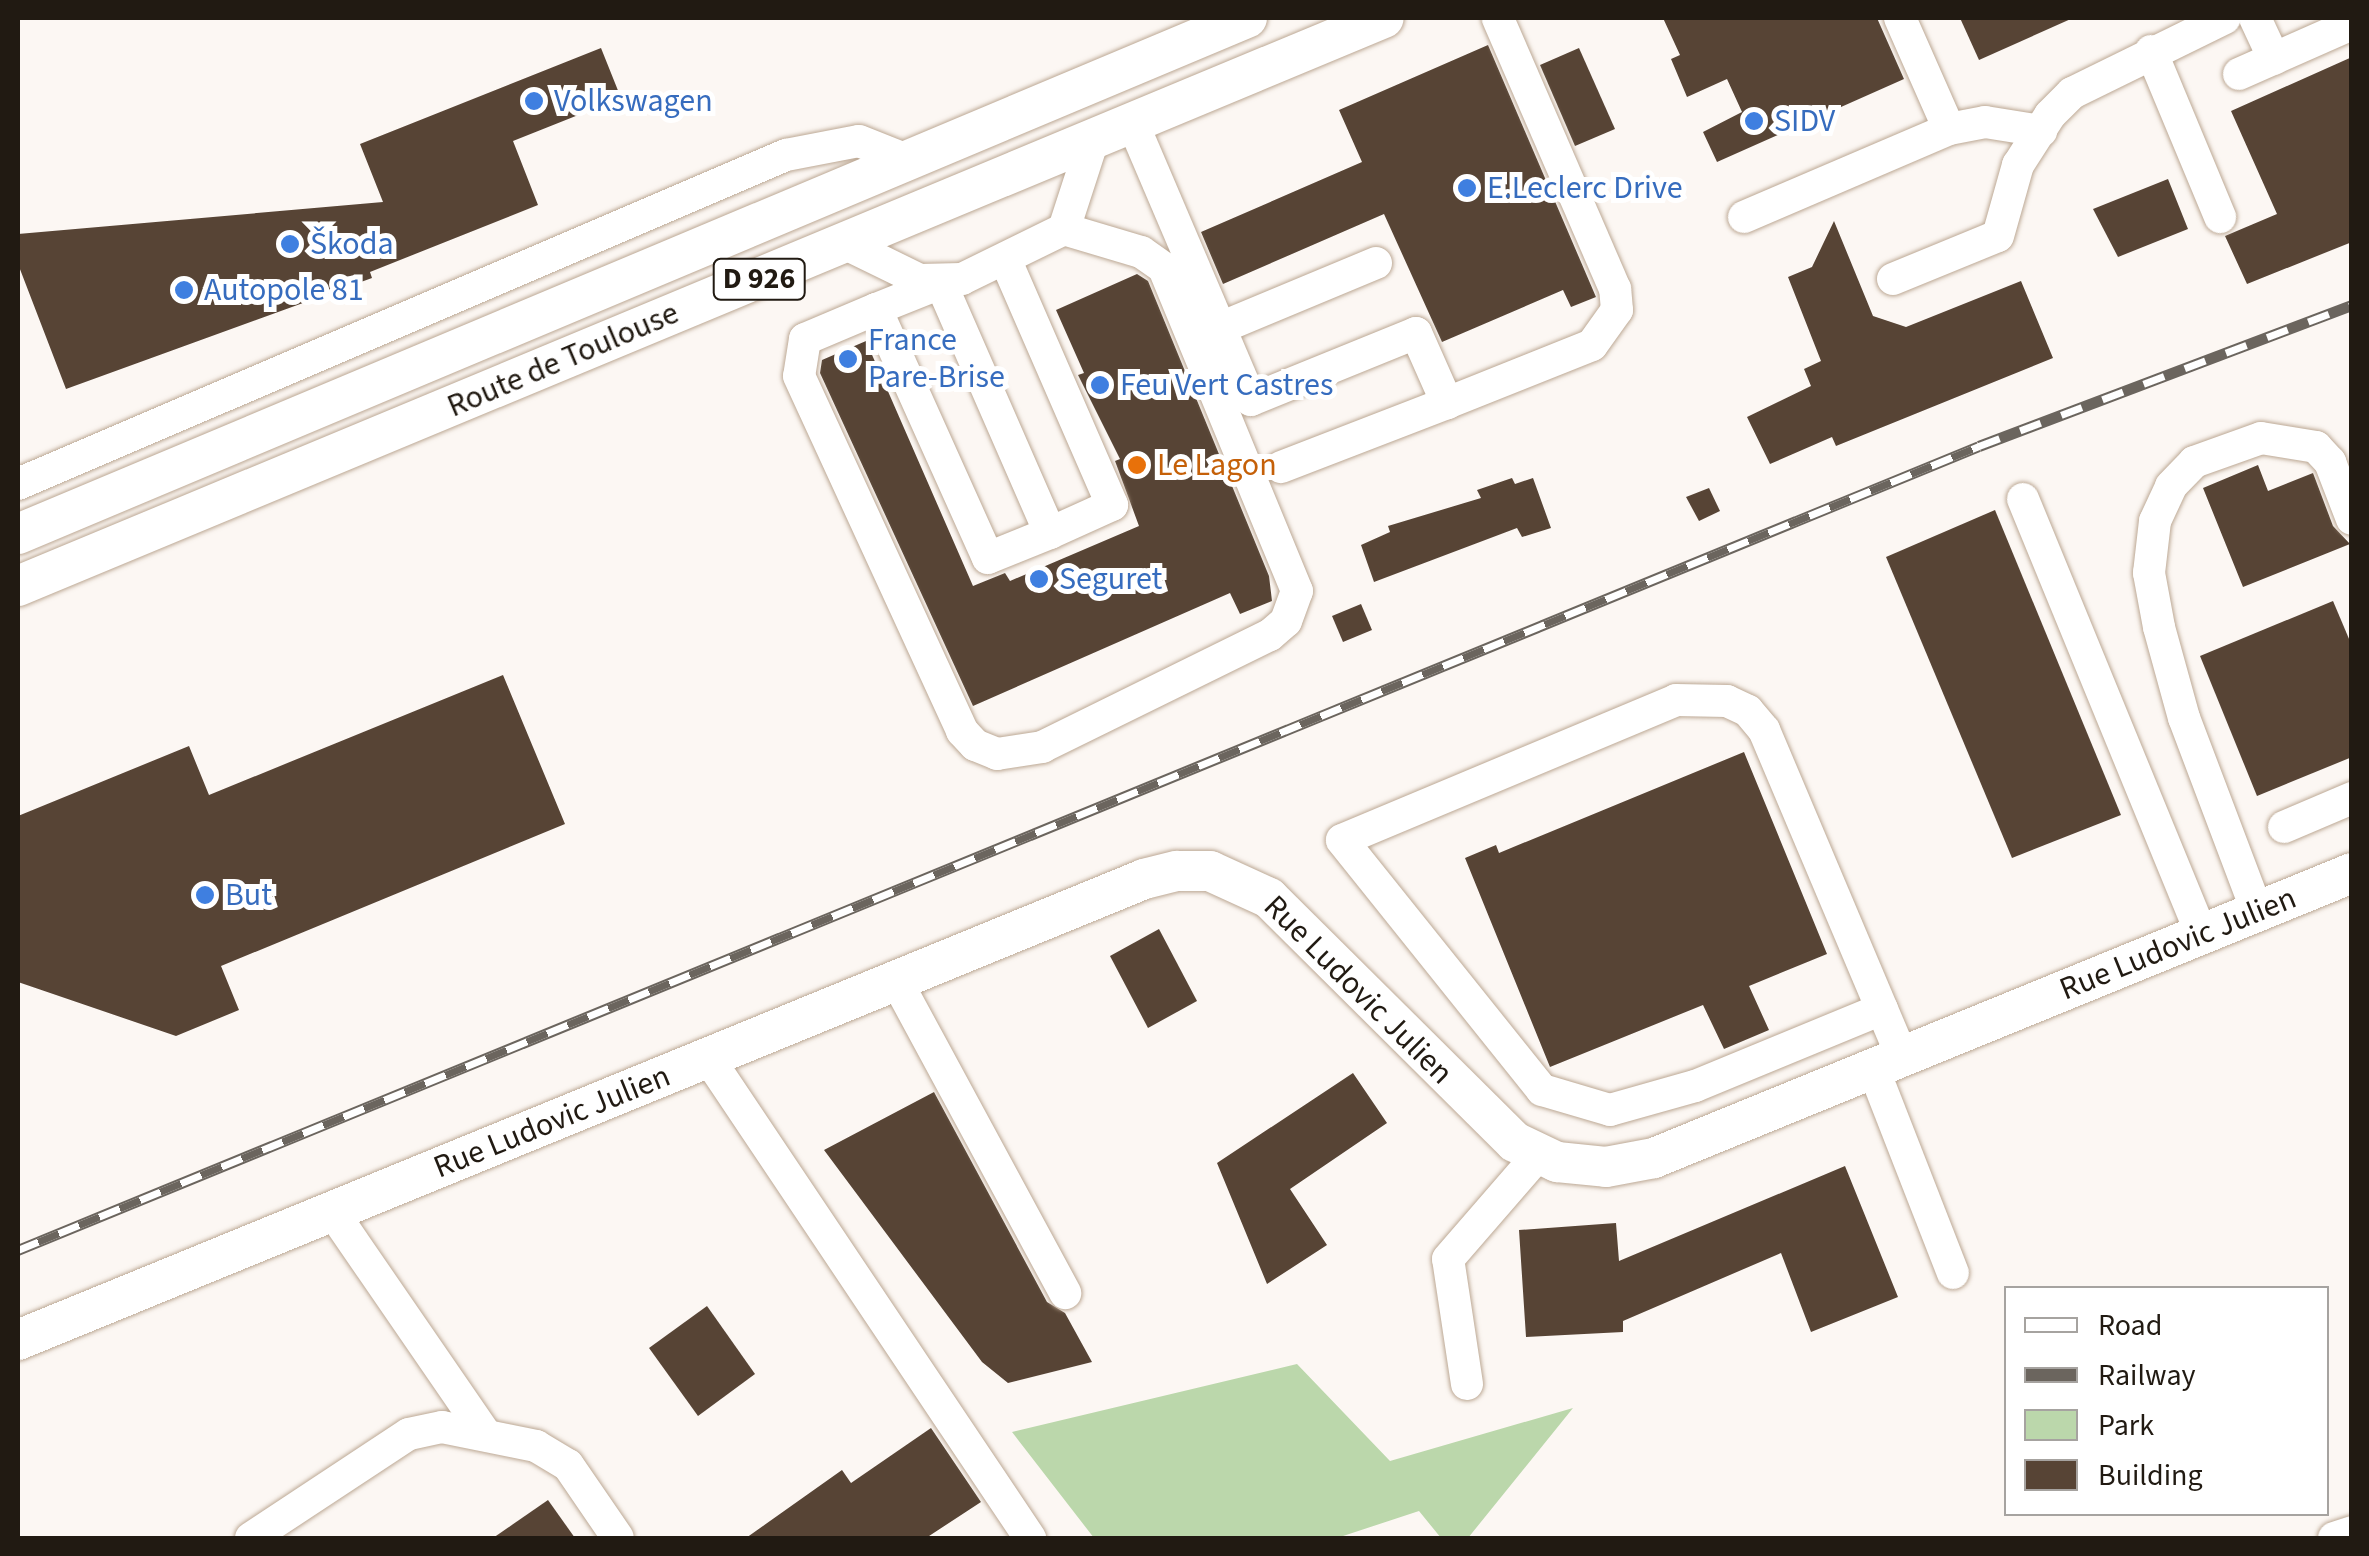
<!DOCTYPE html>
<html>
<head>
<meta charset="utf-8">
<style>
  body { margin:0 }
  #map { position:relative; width:2369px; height:1556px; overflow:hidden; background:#fcf7f3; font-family:"Source Sans 3",sans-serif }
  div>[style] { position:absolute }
  .green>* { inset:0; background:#bbd7ab }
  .building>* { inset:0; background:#574435 }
  .roads { filter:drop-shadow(0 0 2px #bca894) drop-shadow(0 0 2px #bca894) }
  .minor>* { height:32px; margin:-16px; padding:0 16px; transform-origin:16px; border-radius:16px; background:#fff }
  .major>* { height:40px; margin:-20px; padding:0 20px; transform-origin:20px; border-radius:20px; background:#fff }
  .rail>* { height:11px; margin-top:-5.5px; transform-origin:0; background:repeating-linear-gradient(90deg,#fff 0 22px,#6b655e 0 44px); box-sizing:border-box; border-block:2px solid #6b655e }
  .dots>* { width:28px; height:28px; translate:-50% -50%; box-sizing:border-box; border:5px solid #fff; border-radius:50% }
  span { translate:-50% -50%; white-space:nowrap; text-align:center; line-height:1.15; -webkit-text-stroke:10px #fff; paint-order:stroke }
  .shield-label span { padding:2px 8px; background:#fff; border:2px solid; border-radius:8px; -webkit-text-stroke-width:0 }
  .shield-label { font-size:30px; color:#211a12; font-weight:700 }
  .shop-label { font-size:32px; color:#366cbe }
  .left { translate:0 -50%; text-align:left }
  .street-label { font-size:32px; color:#211a12 }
  .food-label { font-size:32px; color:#c56008 }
  .frame { position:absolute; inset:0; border:20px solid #211a12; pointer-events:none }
  .legend { position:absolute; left:2004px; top:1286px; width:325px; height:230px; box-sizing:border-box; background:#fff; border:2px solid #a6a3a0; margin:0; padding:12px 18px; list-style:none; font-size:30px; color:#211a12 }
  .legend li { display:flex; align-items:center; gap:20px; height:50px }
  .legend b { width:50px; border:2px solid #a6a3a0 }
</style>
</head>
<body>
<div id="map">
  <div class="green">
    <div style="clip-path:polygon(1297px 1364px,1390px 1461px,1573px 1408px,1468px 1538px,1441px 1538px,1419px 1511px,1337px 1538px,1094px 1538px,1012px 1432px)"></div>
  </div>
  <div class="building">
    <div style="clip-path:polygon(1663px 18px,1877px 18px,1904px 79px,1717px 162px,1703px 132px,1742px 112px,1727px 79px,1687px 97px,1671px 59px,1680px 55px)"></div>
    <div style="clip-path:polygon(1960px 18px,2073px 18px,1979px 60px)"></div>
    <div style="clip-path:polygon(1488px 45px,1596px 297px,1571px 307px,1563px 290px,1442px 342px,1384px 214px,1223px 284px,1201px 232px,1362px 162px,1339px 110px)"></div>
    <div style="clip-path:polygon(601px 48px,621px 98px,513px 141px,538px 205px,370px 272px,372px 278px,66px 389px,18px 264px,18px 234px,383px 202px,360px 144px)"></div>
    <div style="clip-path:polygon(1579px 48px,1615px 129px,1575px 146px,1540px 65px)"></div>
    <div style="clip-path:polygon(2352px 57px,2352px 242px,2247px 284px,2225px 236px,2277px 214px,2231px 111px)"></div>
    <div style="clip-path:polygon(2168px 179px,2188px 229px,2118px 257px,2093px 209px)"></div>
    <div style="clip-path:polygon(1834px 221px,1873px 316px,1906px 327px,2021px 281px,2053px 358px,1836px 446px,1832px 437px,1770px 464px,1747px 417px,1811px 386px,1804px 369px,1821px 361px,1788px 277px,1812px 267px)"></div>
    <div style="clip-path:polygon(1137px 274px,1148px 281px,1269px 576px,1272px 601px,1240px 614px,1230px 593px,973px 706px,820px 373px,822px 360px,866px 341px,973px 586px,1005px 573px,1010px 581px,1139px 526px,1115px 461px,1120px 459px,1078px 375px,1084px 373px,1056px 310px)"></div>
    <div style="clip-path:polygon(2258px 465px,2268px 491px,2313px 473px,2333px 526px,2350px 544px,2243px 587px,2203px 488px)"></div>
    <div style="clip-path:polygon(1512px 478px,1515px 484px,1533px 478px,1551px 528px,1522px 537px,1517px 528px,1374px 582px,1361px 545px,1390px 532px,1388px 526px,1481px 498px,1477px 490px)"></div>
    <div style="clip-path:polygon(1709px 488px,1720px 511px,1699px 521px,1686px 497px)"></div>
    <div style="clip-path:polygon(1995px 510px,2121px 815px,2012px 858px,1886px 557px)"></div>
    <div style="clip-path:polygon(2333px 601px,2352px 646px,2352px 757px,2257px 796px,2200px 656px)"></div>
    <div style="clip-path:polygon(1361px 604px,1372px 630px,1343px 642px,1332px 616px)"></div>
    <div style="clip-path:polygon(503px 675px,565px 824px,221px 966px,239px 1010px,176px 1036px,18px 982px,18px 816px,189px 746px,209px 795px)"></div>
    <div style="clip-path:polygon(1744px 752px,1827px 954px,1749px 986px,1769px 1030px,1724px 1049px,1703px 1005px,1550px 1067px,1465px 858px,1496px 845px,1499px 853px)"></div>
    <div style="clip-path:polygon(1159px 929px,1197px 1001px,1148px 1028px,1110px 956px)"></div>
    <div style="clip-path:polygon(1353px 1073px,1387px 1123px,1290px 1189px,1327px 1245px,1267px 1284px,1217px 1163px)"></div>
    <div style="clip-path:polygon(934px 1092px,1047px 1302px,1065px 1313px,1092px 1362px,1008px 1383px,982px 1362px,824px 1150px)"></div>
    <div style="clip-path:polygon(1845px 1166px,1898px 1297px,1811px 1332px,1781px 1253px,1623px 1321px,1623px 1332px,1526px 1337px,1519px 1230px,1616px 1223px,1619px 1261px)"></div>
    <div style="clip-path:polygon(707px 1306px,755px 1374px,698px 1416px,649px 1348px)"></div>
    <div style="clip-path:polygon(931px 1428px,981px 1502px,926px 1538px,746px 1538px,842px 1470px,851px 1483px)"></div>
    <div style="clip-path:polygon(548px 1500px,575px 1538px,493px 1538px)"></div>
  </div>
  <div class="roads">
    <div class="minor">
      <div style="left:1900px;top:18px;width:121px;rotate:66.2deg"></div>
      <div style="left:1949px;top:129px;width:37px;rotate:-11deg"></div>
      <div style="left:1985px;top:122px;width:57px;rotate:9.1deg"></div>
      <div style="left:2255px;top:18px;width:45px;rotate:65.1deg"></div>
      <div style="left:2151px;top:51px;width:180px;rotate:67.4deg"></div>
      <div style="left:2239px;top:74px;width:124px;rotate:-23.9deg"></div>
      <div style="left:1133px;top:124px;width:300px;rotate:66.9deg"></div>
      <div style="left:1251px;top:400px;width:178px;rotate:-22.1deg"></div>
      <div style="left:1416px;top:333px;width:77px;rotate:66.1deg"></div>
      <div style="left:1447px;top:403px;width:178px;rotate:158.9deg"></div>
      <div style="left:1744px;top:217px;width:223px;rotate:-23.2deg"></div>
      <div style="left:844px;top:243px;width:85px;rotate:26deg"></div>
      <div style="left:920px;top:280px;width:42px;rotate:-1.4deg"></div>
      <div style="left:962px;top:279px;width:114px;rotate:-26.1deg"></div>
      <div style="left:1064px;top:229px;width:94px;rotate:-72deg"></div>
      <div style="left:1006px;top:261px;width:266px;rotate:66.5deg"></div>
      <div style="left:1112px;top:505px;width:68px;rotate:155.7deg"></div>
      <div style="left:1050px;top:533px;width:273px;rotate:-113.6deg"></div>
      <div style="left:941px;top:283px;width:70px;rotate:158.2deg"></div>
      <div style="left:876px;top:309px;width:273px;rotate:65.8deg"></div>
      <div style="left:988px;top:558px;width:67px;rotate:-22deg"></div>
      <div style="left:1893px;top:279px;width:113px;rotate:-22.3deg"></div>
      <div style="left:1998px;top:236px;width:74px;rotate:-74.3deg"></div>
      <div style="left:2018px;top:165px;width:59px;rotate:-57.4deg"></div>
      <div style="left:2050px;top:115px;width:31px;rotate:-45deg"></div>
      <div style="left:2072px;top:93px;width:170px;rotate:-26.1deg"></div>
      <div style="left:876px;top:309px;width:77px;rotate:157.1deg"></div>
      <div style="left:805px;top:339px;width:37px;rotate:99deg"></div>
      <div style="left:799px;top:376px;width:391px;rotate:65.3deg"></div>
      <div style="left:962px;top:731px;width:19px;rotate:47deg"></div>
      <div style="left:975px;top:745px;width:24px;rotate:22deg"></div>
      <div style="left:997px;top:754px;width:46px;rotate:-8.8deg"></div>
      <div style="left:1042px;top:747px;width:254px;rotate:-26.2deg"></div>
      <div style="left:1270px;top:635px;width:21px;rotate:-41deg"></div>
      <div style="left:1286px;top:621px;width:32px;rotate:-70deg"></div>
      <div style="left:1297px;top:591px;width:349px;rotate:-112.4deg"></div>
      <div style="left:1164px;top:268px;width:28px;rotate:-145deg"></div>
      <div style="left:1141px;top:252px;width:80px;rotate:-163.4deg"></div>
      <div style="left:1220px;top:328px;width:169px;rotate:-22.6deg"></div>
      <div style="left:1447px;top:403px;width:156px;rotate:-21.8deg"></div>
      <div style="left:1592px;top:345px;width:43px;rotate:-54.5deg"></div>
      <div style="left:1617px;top:310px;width:21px;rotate:-95deg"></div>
      <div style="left:1615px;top:289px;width:295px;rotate:-113.4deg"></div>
      <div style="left:18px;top:484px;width:836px;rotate:-23.19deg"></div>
      <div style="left:786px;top:155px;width:74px;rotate:-10.9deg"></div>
      <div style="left:859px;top:141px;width:46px;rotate:21.6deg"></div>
      <div style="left:2023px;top:499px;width:470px;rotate:67.7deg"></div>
      <div style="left:2284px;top:827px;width:74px;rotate:-23.1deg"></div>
      <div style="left:2257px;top:911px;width:206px;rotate:-110.7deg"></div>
      <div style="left:2184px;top:718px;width:94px;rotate:-105.4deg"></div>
      <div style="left:2159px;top:627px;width:55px;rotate:-100.5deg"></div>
      <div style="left:2149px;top:573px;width:52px;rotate:-83.4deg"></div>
      <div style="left:2155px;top:521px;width:38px;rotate:-65deg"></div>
      <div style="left:2171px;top:486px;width:33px;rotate:-46deg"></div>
      <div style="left:2194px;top:462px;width:71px;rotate:-19.7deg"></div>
      <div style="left:2261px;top:438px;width:56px;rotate:9.3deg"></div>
      <div style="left:2316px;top:447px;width:21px;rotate:47deg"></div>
      <div style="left:2330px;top:462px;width:61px;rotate:68.9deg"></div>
      <div style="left:896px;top:980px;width:356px;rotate:61.6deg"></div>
      <div style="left:1882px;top:1009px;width:202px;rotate:157.6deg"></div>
      <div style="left:1695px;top:1086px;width:88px;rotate:164.2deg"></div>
      <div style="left:1610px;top:1110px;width:71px;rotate:-163.6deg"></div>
      <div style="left:1542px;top:1090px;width:320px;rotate:-128.7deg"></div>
      <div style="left:1342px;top:840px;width:362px;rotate:-22.7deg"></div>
      <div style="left:1676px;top:700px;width:51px;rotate:1.1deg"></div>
      <div style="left:1727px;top:701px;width:23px;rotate:25deg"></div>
      <div style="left:1748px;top:711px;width:25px;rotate:50deg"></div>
      <div style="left:1764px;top:730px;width:354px;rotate:67.1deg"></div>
      <div style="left:709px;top:1059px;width:577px;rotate:56.17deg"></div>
      <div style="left:1873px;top:1068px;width:220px;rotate:68.7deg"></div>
      <div style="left:332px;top:1211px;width:268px;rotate:55.5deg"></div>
      <div style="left:1467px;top:1384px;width:126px;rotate:-98.6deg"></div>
      <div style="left:1448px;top:1259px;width:138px;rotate:-49.1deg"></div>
      <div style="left:251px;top:1538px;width:189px;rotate:-33.4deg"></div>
      <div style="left:409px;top:1434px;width:34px;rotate:-12deg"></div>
      <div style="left:442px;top:1427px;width:96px;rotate:11.4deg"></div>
      <div style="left:536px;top:1446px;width:37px;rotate:31deg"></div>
      <div style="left:568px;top:1465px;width:88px;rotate:55.6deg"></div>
      <div style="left:2334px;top:1538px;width:19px;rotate:-18deg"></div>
    </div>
    <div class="major">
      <div style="left:18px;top:534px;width:1333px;rotate:-22.78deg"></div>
      <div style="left:18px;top:586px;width:1479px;rotate:-22.58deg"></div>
      <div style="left:18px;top:1340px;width:1217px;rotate:-22.26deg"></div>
      <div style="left:1144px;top:879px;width:34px;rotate:-14deg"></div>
      <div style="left:1177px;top:871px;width:33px"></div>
      <div style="left:1210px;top:871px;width:65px;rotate:24.6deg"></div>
      <div style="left:1269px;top:898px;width:346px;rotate:44.8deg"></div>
      <div style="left:1515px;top:1142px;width:47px;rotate:25.5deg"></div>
      <div style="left:1557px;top:1162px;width:49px;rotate:5.8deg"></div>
      <div style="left:1606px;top:1167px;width:49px;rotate:-10.6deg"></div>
      <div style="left:1654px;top:1158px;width:754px;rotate:-22.21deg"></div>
    </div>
  </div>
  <div class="rail">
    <div style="left:18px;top:1250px;width:2119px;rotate:-22.29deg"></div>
    <div style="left:1979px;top:446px;width:399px;rotate:-20.7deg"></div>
  </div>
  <div class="dots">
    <div style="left:534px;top:101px;background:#3f7fe0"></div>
    <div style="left:1754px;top:121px;background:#3f7fe0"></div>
    <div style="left:1467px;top:188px;background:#3f7fe0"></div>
    <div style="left:290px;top:244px;background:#3f7fe0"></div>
    <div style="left:184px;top:290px;background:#3f7fe0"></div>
    <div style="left:848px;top:359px;background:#3f7fe0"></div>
    <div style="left:1100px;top:385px;background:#3f7fe0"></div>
    <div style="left:1137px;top:465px;background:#e8710a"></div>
    <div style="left:1039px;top:579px;background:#3f7fe0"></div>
    <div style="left:205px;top:895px;background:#3f7fe0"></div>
  </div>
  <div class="shield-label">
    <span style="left:759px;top:279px">D 926</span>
  </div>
  <div class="shop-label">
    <span class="left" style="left:554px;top:101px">Volkswagen</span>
    <span class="left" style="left:1774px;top:121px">SIDV</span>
    <span class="left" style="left:1487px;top:188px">E.Leclerc Drive</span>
    <span class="left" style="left:310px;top:244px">Škoda</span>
    <span class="left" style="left:204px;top:290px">Autopole 81</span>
    <span class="left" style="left:868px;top:359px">France<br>Pare-Brise</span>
    <span class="left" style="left:1120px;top:385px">Feu Vert Castres</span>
    <span class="left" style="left:1059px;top:579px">Seguret</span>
    <span class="left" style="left:225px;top:895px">But</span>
  </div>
  <div class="street-label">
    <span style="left:563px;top:360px;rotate:-23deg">Route de Toulouse</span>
    <span style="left:2178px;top:944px;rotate:-22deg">Rue Ludovic Julien</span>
    <span style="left:1358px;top:990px;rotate:45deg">Rue Ludovic Julien</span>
    <span style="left:552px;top:1122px;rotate:-22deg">Rue Ludovic Julien</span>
  </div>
  <div class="food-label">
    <span class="left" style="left:1157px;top:465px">Le Lagon</span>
  </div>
  <div class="frame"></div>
  <ul class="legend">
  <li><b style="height:12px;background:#fff"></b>Road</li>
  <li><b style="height:12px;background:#6b655e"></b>Railway</li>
  <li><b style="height:28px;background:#bbd7ab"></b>Park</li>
  <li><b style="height:28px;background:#574435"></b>Building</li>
  </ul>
</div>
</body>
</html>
